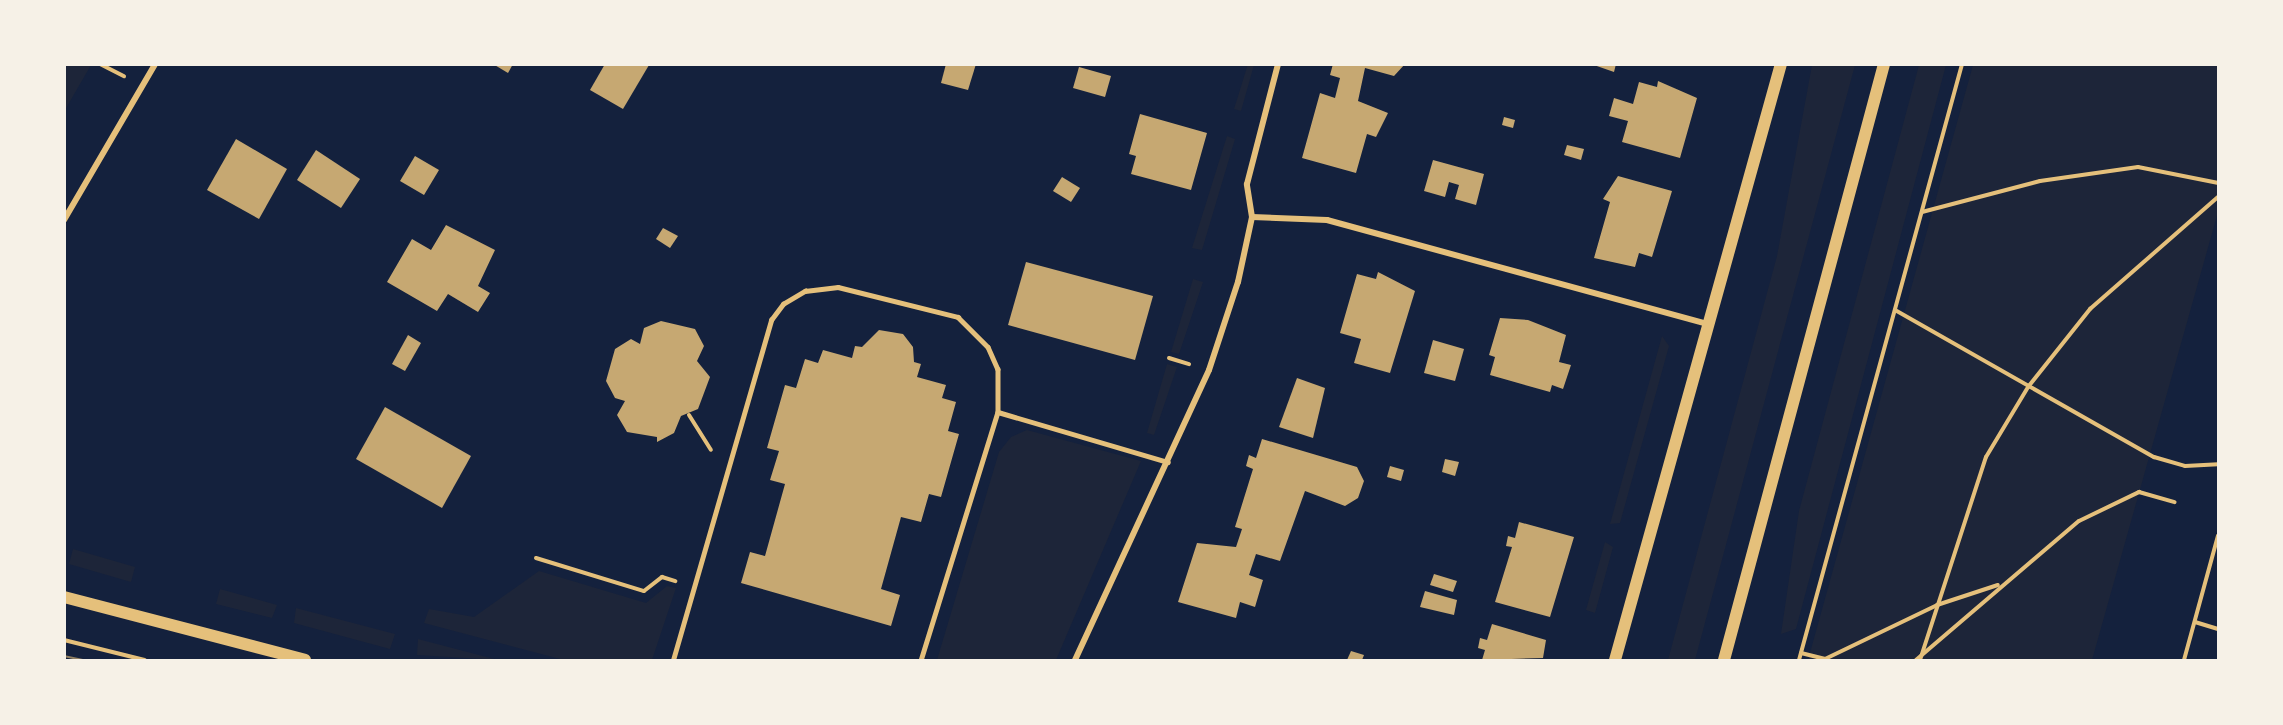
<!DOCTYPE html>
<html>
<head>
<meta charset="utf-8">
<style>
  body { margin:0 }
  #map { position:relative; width:2283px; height:725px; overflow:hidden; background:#14213d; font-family:Rubik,sans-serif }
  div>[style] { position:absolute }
  .green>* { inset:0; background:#1d2539 }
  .building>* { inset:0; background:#c6a872 }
  .path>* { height:4px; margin:-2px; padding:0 2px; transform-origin:2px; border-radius:2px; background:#e5c07b }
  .service>* { height:4.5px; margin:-2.25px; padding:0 2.25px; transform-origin:2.25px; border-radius:2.25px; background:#e5c07b }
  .minor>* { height:6px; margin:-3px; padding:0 3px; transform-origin:3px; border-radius:3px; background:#e5c07b }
  .secondary>* { height:12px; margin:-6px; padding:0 6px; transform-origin:6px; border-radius:6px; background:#e5c07b }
  .tram>* { height:1.5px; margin:-0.75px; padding:0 0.75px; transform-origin:0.75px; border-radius:0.75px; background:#918062 }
  span { translate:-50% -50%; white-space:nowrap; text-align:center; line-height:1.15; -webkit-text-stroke:4.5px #f6f1e7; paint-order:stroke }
  .frame { position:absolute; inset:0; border:66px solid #f6f1e7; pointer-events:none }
</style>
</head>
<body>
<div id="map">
  <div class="green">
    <div style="clip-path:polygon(65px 64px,91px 65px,65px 110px,64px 65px)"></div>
    <div style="clip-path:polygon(1248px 64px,1254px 65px,1241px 111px,1234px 109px)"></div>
    <div style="clip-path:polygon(1812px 65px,1855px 65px,1695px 660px,1668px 660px,1777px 256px)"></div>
    <div style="clip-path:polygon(1919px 65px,1946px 65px,1796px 629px,1781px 634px,1799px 511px)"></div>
    <div style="clip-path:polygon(1973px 65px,2218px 65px,2218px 212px,2092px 660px,1808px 660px)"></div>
    <div style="clip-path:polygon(1227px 136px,1235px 139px,1202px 250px,1192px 248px)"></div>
    <div style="clip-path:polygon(1193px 279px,1203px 282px,1179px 354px,1171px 352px)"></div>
    <div style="clip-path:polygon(1662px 336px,1669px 346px,1620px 523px,1610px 524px)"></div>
    <div style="clip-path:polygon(1167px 364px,1177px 367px,1154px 435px,1147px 433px)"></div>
    <div style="clip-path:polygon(1027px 430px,1141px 461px,1056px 660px,937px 660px,999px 452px,1011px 437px)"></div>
    <div style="clip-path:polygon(1605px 542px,1613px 547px,1595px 613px,1586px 610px)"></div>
    <div style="clip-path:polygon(73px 549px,135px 567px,131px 582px,69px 564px)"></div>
    <div style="clip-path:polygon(539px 571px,646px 603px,667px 586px,676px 588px,652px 660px,564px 660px,424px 623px,429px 609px,474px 617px)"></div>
    <div style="clip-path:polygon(220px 589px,277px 605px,272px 618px,216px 604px)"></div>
    <div style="clip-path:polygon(296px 608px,395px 634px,390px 649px,294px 623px)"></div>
    <div style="clip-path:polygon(418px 639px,498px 660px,417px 655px)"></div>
  </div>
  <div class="building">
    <div style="clip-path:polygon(493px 64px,513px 64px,508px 73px)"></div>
    <div style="clip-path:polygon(605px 64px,649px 65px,623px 109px,590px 90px)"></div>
    <div style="clip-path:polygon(946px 64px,976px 64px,968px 90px,941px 83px)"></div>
    <div style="clip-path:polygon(1333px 64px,1405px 64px,1394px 76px,1365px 68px,1358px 101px,1388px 113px,1376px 137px,1367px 134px,1356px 173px,1302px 158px,1320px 93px,1335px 98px,1340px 78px,1330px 75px)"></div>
    <div style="clip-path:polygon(1591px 64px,1616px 64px,1614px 72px)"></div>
    <div style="clip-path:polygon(1079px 67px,1111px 76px,1105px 97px,1073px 88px)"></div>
    <div style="clip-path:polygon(1658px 81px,1697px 98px,1680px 158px,1622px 142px,1628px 121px,1609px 116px,1614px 98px,1633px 104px,1639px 82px,1657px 87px)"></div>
    <div style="clip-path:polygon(1140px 114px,1207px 133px,1191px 190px,1131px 174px,1136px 156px,1129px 154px)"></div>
    <div style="clip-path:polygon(1504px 117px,1515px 120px,1513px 128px,1502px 125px)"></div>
    <div style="clip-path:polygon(236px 139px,287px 169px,259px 219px,207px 190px)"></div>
    <div style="clip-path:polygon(1567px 145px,1584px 149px,1581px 160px,1564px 155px)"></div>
    <div style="clip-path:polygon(316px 150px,360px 179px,341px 208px,297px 180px)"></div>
    <div style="clip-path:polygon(415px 156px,439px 170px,424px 195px,400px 181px)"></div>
    <div style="clip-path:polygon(1433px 160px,1484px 174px,1476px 205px,1455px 199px,1459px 185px,1449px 182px,1445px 197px,1424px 191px)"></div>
    <div style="clip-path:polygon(1618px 176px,1672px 191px,1652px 257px,1639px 253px,1635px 267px,1594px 258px,1610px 202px,1603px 199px)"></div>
    <div style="clip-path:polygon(1062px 177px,1080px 188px,1071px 202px,1053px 191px)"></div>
    <div style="clip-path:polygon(446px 225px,495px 250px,478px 286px,490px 293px,478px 312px,448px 294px,437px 311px,387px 282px,412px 239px,431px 250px)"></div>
    <div style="clip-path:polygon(663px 228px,678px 236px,670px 248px,656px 239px)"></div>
    <div style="clip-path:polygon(1026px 262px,1153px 296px,1135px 360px,1008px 325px)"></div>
    <div style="clip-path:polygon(1378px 272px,1415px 291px,1390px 373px,1354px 363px,1361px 339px,1340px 333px,1357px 274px,1376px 279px)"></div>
    <div style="clip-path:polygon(1500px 318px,1528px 320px,1566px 335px,1559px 362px,1571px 365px,1563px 389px,1552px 385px,1550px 392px,1490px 375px,1495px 357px,1489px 355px)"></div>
    <div style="clip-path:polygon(661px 321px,695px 329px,704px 346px,697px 361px,710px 377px,698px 409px,681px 416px,674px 433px,657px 442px,657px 437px,627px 432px,617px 415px,625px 401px,615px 398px,606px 381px,615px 349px,631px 339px,640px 344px,644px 328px)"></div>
    <div style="clip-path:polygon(879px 330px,903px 334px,913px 347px,914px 362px,921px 364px,917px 377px,946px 385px,942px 398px,956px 402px,948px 431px,959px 434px,941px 497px,929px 494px,921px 522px,901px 517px,881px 589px,900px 595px,891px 626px,741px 583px,750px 552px,765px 556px,785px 484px,770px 480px,779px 451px,767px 448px,785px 385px,796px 388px,805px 359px,818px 363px,823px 350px,852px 358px,855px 346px,862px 347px)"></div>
    <div style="clip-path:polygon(408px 335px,421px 343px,405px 371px,392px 364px)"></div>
    <div style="clip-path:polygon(1433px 340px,1464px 349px,1455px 381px,1424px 373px)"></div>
    <div style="clip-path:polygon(1297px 378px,1325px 388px,1313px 438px,1279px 427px)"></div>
    <div style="clip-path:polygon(385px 407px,471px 456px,442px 508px,356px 459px)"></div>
    <div style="clip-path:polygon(1262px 439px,1357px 467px,1364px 481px,1358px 498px,1345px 506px,1305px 491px,1280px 561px,1256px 554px,1249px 575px,1263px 580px,1255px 607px,1240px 602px,1236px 618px,1178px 602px,1197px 543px,1236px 547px,1242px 529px,1235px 527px,1253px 469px,1246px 466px,1249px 455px,1256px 458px)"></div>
    <div style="clip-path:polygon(1445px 459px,1459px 462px,1455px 476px,1442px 472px)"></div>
    <div style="clip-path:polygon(1390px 466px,1404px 470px,1401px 481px,1387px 477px)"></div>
    <div style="clip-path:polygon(1519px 522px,1574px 537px,1550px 617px,1495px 602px,1512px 547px,1506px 546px,1508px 536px,1515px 538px)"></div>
    <div style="clip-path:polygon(1434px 574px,1457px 581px,1453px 592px,1430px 585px)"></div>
    <div style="clip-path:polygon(1425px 591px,1457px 600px,1454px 615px,1420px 607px)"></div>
    <div style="clip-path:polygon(1492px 624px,1546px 640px,1543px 658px,1482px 660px,1485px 650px,1478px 648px,1480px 638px,1487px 640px)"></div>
    <div style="clip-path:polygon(1351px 651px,1364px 655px,1362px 660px,1347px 660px)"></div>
  </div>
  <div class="path">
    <div style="left:100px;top:64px;width:27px;rotate:27deg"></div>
    <div style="left:1922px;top:212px;width:122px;rotate:-14.7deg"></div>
    <div style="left:2040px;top:181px;width:99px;rotate:-8.1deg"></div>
    <div style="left:2138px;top:167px;width:82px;rotate:11.3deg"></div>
    <div style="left:1895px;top:310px;width:298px;rotate:29.6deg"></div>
    <div style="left:2154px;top:457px;width:32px;rotate:16deg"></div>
    <div style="left:2185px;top:466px;width:33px;rotate:-3deg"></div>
    <div style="left:1169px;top:358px;width:21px;rotate:17deg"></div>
    <div style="left:689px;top:415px;width:41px;rotate:57.8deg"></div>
    <div style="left:536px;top:558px;width:113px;rotate:17deg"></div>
    <div style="left:644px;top:591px;width:23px;rotate:-38deg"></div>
    <div style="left:662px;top:577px;width:14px;rotate:17deg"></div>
    <div style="left:2195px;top:622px;width:24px;rotate:17deg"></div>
    <div style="left:64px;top:640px;width:83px;rotate:13.9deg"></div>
    <div style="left:1801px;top:653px;width:25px;rotate:14deg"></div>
    <div style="left:1825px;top:659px;width:124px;rotate:-25.7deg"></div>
    <div style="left:1937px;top:605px;width:64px;rotate:-18.2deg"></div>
    <div style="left:1799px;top:660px;width:618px;rotate:-74.7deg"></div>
    <div style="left:1916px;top:660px;width:214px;rotate:-40.5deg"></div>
    <div style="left:2079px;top:521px;width:67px;rotate:-25.8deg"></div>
    <div style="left:2139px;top:492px;width:37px;rotate:16deg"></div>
    <div style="left:1920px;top:660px;width:213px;rotate:-72deg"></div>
    <div style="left:1986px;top:457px;width:82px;rotate:-59deg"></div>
    <div style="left:2028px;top:387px;width:100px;rotate:-51.5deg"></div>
    <div style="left:2090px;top:309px;width:170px;rotate:-41.2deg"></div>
    <div style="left:2184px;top:660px;width:129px;rotate:-74.7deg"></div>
  </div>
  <div class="service">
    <div style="left:998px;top:412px;width:177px;rotate:16.4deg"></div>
    <div style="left:673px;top:660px;width:354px;rotate:-73.9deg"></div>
    <div style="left:771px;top:320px;width:20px;rotate:-53deg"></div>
    <div style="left:783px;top:304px;width:26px;rotate:-31deg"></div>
    <div style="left:805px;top:291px;width:33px;rotate:-7deg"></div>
    <div style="left:838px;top:287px;width:124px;rotate:14deg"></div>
    <div style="left:958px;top:317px;width:42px;rotate:45deg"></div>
    <div style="left:988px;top:347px;width:24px;rotate:66deg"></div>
    <div style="left:998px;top:369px;width:43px;rotate:90deg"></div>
    <div style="left:998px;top:412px;width:260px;rotate:107.2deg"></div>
  </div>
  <div class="minor">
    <div style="left:1252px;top:217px;width:75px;rotate:2.3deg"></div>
    <div style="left:1327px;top:220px;width:395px;rotate:15.3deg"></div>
    <div style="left:64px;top:220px;width:181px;rotate:-59.7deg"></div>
    <div style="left:1075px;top:660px;width:319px;rotate:-65.2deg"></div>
    <div style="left:1209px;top:370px;width:93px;rotate:-71.8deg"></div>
    <div style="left:1238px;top:282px;width:66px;rotate:-77.8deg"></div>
    <div style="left:1252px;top:217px;width:33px;rotate:-99deg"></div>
    <div style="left:1247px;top:184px;width:124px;rotate:-75.5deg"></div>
  </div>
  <div class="secondary">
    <div style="left:64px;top:597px;width:249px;rotate:14.6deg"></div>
    <div style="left:1615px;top:660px;width:619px;rotate:-74.44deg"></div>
    <div style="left:1724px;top:660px;width:617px;rotate:-74.97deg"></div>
  </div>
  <div class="tram">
    <div style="left:64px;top:656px;width:19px;rotate:12deg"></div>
  </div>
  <div class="frame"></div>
</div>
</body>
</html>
